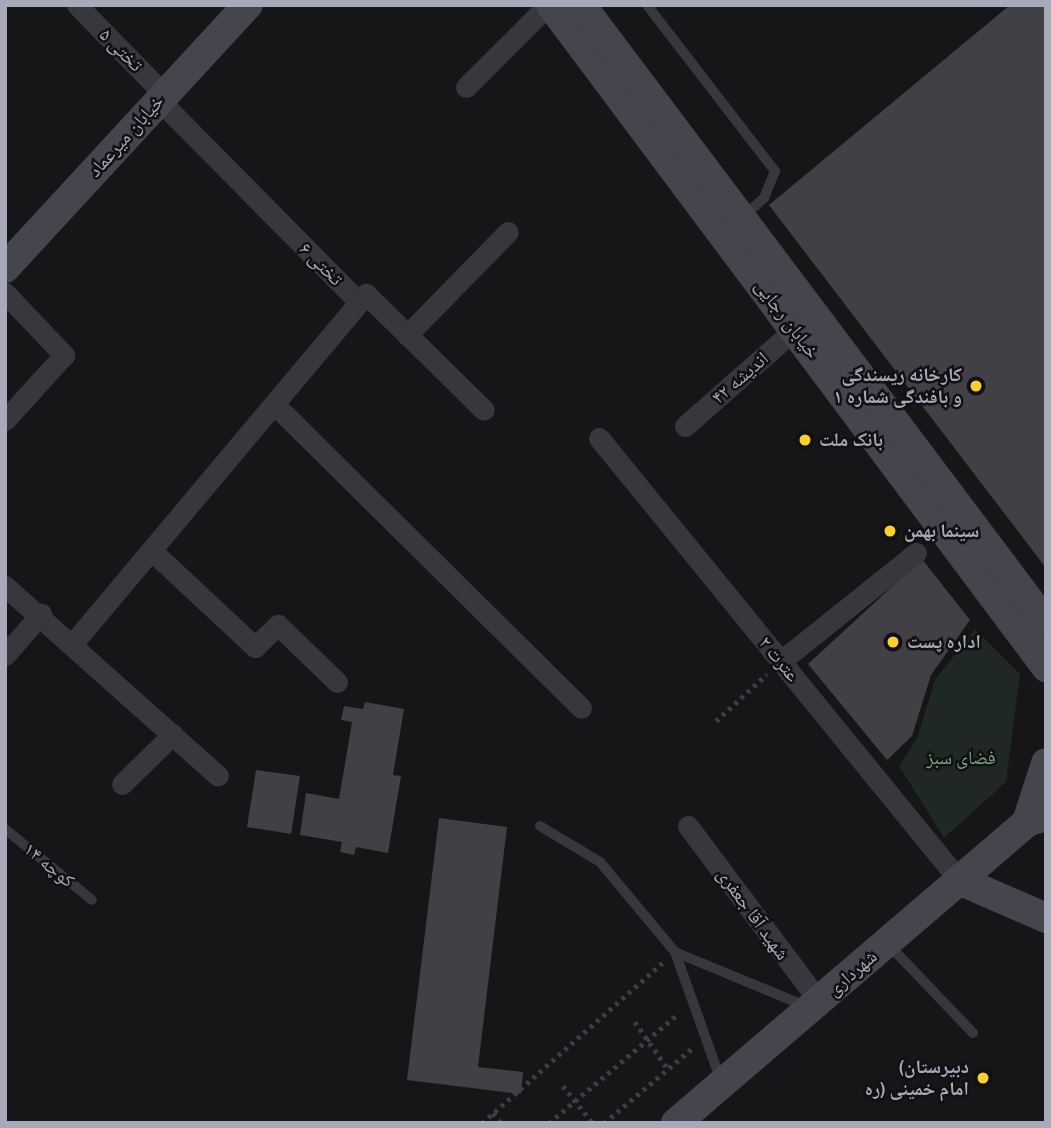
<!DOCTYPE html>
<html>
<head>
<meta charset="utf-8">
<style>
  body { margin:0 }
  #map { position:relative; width:1051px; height:1128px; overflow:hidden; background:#161618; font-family:"Archivo Narrow","Noto Naskh Arabic",sans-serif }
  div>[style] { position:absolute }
  .green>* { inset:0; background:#1f2822 }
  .building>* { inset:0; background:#404045 }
  .path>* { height:4.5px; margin-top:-2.25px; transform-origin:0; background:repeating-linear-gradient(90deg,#3c3e44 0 3.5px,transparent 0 8.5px) }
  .lane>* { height:10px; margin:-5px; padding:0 5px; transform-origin:5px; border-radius:5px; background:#37373d }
  .street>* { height:21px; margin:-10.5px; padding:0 10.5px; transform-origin:10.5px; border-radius:10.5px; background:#37373d }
  .secondary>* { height:30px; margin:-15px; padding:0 15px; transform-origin:15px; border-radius:15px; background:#44454d }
  .dots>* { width:19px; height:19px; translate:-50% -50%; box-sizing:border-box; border:4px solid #111113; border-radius:50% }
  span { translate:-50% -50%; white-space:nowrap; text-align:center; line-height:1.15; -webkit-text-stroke:5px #111113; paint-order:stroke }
  .street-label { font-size:19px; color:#a7aab9 }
  .poi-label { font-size:19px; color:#a7aab9; font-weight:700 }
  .right { translate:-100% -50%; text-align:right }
  .left { translate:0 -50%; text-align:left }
  .park-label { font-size:19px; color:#7da584 }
  .frame { position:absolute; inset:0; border:7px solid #a7aab9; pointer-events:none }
</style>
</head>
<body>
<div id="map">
  <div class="green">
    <div style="clip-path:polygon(975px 629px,1020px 674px,1006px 782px,944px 838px,899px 766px,917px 739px,935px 680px)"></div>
  </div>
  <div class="building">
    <div style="clip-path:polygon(1010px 5px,1046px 5px,1046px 568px,769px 205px)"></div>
    <div style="clip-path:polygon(922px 559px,970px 620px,931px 675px,912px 736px,887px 760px,808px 664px)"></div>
    <div style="clip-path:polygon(365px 702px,404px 709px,393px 775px,401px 776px,388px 853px,356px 847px,354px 855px,340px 852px,342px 842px,300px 835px,306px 793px,339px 799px,352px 722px,341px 720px,344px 706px,363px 709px)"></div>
    <div style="clip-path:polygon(256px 770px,300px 776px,291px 834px,247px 827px)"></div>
    <div style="clip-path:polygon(439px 818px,507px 827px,478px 1067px,523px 1072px,521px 1094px,407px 1080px)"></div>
  </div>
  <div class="path">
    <div style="left:716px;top:721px;width:69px;rotate:-42.7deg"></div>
    <div style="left:635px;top:1022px;width:57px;rotate:54.9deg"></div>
    <div style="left:563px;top:1086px;width:48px;rotate:51deg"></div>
    <div style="left:493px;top:1113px;width:13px;rotate:51deg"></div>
    <div style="left:482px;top:1123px;width:241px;rotate:-41.6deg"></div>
    <div style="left:549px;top:1123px;width:170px;rotate:-40.2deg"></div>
    <div style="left:604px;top:1123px;width:118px;rotate:-40.2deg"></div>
  </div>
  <div class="lane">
    <div style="left:647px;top:5px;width:210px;rotate:52.4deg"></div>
    <div style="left:775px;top:171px;width:29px;rotate:112deg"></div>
    <div style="left:764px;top:198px;width:28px;rotate:138deg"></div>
    <div style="left:540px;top:826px;width:70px;rotate:31deg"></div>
    <div style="left:600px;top:862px;width:117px;rotate:50.2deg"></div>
    <div style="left:5px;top:829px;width:112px;rotate:39.2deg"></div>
    <div style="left:888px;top:944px;width:123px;rotate:46.3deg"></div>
    <div style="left:721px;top:1081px;width:137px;rotate:-109.6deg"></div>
    <div style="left:675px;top:952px;width:144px;rotate:22.5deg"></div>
  </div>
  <div class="street">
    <div style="left:77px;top:5px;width:124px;rotate:45.7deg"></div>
    <div style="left:466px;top:87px;width:116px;rotate:-45deg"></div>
    <div style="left:159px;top:100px;width:284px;rotate:45.3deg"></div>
    <div style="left:359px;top:302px;width:11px;rotate:-49deg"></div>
    <div style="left:366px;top:294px;width:165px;rotate:44.5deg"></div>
    <div style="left:5px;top:293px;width:86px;rotate:46.4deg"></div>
    <div style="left:64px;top:355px;width:88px;rotate:132.2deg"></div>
    <div style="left:407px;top:335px;width:144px;rotate:-45.6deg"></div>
    <div style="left:274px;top:404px;width:432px;rotate:44.7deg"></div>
    <div style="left:685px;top:426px;width:147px;rotate:-41.4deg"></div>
    <div style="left:599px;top:438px;width:570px;rotate:50.84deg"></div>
    <div style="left:152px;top:551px;width:141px;rotate:43deg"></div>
    <div style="left:255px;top:647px;width:32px;rotate:-44deg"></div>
    <div style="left:278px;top:625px;width:82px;rotate:44deg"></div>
    <div style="left:5px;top:586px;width:285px;rotate:41.7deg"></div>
    <div style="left:74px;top:642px;width:444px;rotate:-50deg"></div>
    <div style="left:5px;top:655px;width:55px;rotate:-48.7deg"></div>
    <div style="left:781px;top:661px;width:173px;rotate:-38.7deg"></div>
    <div style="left:122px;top:784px;width:71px;rotate:-44.4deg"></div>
    <div style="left:688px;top:826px;width:219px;rotate:53.2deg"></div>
  </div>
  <div class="secondary">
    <div style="left:551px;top:5px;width:827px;rotate:53.21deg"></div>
    <div style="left:581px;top:5px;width:773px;rotate:53.04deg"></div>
    <div style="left:5px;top:268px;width:358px;rotate:-47.3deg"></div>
    <div style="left:1027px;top:822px;width:62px;rotate:-72.1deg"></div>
    <div style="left:959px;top:880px;width:95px;rotate:23.6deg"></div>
    <div style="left:676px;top:1123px;width:462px;rotate:-40.6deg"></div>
    <div style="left:1027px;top:822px;width:20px;rotate:-18deg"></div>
  </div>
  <div class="dots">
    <div style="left:976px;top:386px;background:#fccf2a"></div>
    <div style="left:805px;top:440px;background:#fccf2a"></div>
    <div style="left:890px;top:531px;background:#fccf2a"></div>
    <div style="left:893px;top:642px;background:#fccf2a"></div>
    <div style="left:983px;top:1078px;background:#fccf2a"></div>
  </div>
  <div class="street-label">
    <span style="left:121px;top:50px;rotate:45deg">تختی ۵</span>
    <span style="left:126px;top:136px;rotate:-48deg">خیابان میرعماد</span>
    <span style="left:321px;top:264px;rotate:45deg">تختی ۶</span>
    <span style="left:787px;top:319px;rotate:53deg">خیابان رجایی</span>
    <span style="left:740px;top:378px;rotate:-41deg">اندیشه ۴۲</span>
    <span style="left:779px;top:659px;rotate:51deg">عترت ۲</span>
    <span style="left:49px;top:865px;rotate:39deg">کوچه ۱۴</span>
    <span style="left:753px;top:914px;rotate:54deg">شهید آقا جعفری</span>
    <span style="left:852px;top:973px;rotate:-41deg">شهرداری</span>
  </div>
  <div class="poi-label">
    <span class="right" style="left:962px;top:386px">کارخانه ریسندگی<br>و بافندگی شماره ۱</span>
    <span class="left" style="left:819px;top:440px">بانک ملت</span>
    <span class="left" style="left:904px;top:531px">سینما بهمن</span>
    <span class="left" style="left:907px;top:642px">اداره پست</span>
    <span class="right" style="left:969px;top:1078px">(دبیرستان<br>امام خمینی (ره</span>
  </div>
  <div class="park-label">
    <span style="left:961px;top:758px">فضای سبز</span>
  </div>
  <div class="frame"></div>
</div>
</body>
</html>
